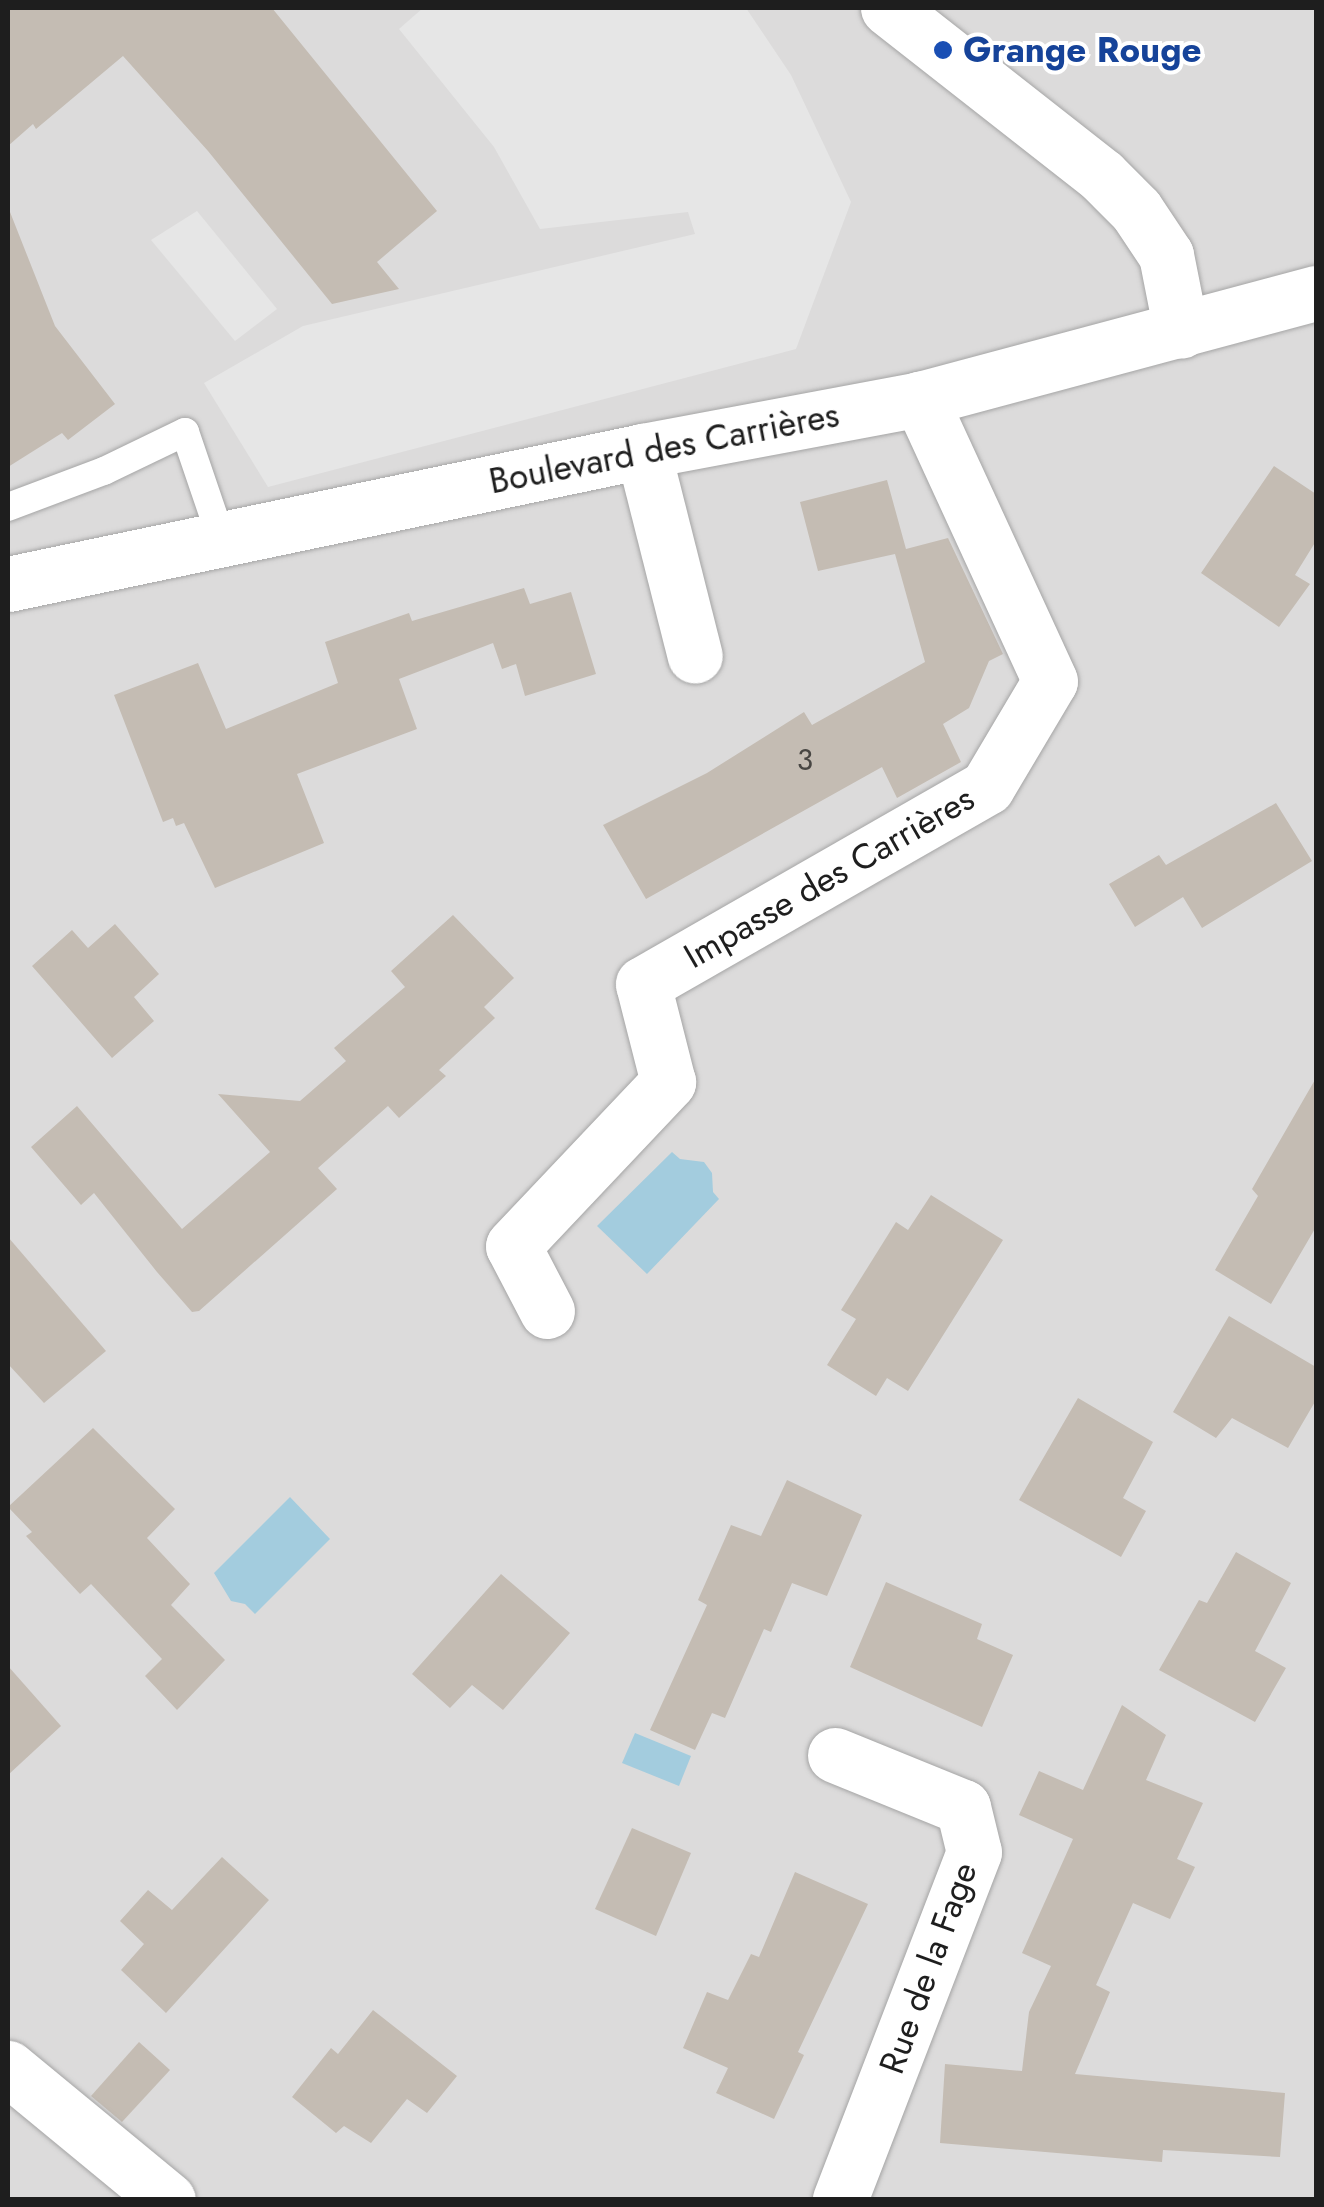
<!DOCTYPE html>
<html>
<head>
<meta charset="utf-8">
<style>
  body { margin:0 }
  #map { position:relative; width:1324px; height:2207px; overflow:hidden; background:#efece3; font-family:Jost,sans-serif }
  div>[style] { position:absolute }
  .residential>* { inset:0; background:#dcdbdb }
  .parking>* { inset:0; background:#e6e6e6 }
  .water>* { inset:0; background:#a3ccde }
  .building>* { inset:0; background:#c4bcb3 }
  .roads { filter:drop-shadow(0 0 2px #a5a5a5) drop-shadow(0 0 2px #a5a5a5) }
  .service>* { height:28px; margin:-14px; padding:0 14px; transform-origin:14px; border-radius:14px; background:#fff }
  .minor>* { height:55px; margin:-27.5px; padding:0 27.5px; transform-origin:27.5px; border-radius:27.5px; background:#fff }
  .tertiary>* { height:55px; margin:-27.5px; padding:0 27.5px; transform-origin:27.5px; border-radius:27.5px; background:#fff }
  .dots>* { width:28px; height:28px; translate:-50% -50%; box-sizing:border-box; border:5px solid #fff; border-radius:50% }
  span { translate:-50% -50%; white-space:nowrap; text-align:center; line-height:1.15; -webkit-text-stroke:8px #fff; paint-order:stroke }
  .number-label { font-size:30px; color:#484643 }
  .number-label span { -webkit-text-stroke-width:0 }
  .transit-label { font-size:35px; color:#164399; font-weight:700 }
  .left { translate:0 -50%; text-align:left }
  .street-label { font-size:35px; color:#1e1e1e }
  .frame { position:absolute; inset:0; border:10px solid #1e1e1e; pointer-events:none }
</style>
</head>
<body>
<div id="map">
  <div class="residential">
    <div style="clip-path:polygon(8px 8px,1316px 8px,1316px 2199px,8px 2199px)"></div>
  </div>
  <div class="parking">
    <div style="clip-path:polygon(423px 8px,746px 8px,791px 75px,851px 202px,796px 349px,268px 487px,204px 383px,303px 326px,695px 234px,688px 212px,540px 229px,494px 147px,399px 29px)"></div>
    <div style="clip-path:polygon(197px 211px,277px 309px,235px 341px,151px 240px)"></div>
  </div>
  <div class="water">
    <div style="clip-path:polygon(672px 1152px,680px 1159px,704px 1162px,712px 1173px,713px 1192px,719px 1199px,647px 1274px,597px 1226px)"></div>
    <div style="clip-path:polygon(290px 1497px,330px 1539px,255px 1614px,245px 1604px,231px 1601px,214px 1573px)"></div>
    <div style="clip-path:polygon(635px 1733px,691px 1756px,679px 1786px,622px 1763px)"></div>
  </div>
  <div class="building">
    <div style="clip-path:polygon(8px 8px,272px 8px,437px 211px,377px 262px,399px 289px,332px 304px,208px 151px,123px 56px,36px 129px,33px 124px,8px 146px)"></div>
    <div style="clip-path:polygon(10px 212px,55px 326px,115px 404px,68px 440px,62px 433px,8px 467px)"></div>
    <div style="clip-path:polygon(1274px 466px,1316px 494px,1316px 541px,1295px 575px,1310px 584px,1279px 627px,1201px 573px)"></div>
    <div style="clip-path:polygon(887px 480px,906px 549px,948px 538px,1003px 654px,989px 661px,969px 708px,943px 724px,961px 762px,897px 798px,882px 767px,646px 899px,603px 825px,707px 773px,804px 712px,812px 725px,925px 662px,895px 554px,818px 571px,800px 502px)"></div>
    <div style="clip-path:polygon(524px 588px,530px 604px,571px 592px,596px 674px,525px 696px,516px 664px,502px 669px,493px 643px,399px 679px,417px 729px,297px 774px,324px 843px,215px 888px,184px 823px,176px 826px,173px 818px,163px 822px,114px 695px,198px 663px,226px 729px,338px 683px,325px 642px,409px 613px,412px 621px)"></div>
    <div style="clip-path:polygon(1276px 803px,1312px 861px,1202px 928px,1183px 897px,1135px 927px,1109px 884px,1159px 855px,1166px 865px)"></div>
    <div style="clip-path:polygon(453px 915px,514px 978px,484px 1007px,495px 1018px,439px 1070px,446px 1076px,399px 1118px,388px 1106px,318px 1168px,337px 1189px,199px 1311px,192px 1312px,157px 1272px,94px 1193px,81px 1205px,31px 1147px,77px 1106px,182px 1229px,270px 1152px,218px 1094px,300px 1101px,346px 1061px,334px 1048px,405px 987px,391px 971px)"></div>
    <div style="clip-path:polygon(115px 924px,159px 974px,134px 997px,154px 1021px,112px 1058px,32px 966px,72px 930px,88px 948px)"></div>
    <div style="clip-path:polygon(1316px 1078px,1316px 1227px,1271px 1304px,1215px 1270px,1258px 1196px,1252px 1189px)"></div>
    <div style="clip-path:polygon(931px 1195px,1003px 1240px,908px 1391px,887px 1378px,876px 1396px,827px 1365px,856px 1319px,841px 1310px,896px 1222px,908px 1230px)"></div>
    <div style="clip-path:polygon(8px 1237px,106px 1351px,44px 1403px,8px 1364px)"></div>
    <div style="clip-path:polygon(1229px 1316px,1316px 1367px,1316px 1400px,1288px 1448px,1232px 1418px,1216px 1438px,1173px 1412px)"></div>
    <div style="clip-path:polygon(1078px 1398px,1153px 1442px,1123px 1498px,1146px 1511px,1121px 1557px,1019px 1500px)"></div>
    <div style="clip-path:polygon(93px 1428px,175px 1509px,147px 1538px,190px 1584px,171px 1605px,225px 1660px,177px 1710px,145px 1676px,162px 1659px,91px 1584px,80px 1594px,26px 1536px,32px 1532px,8px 1507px)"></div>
    <div style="clip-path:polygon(787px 1480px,862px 1515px,827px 1596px,792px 1583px,771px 1632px,764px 1629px,725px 1718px,712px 1713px,695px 1750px,650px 1730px,707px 1605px,698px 1600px,731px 1525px,761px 1536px)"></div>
    <div style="clip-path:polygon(1236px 1552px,1291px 1583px,1255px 1651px,1286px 1668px,1255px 1722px,1159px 1670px,1199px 1600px,1207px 1603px)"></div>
    <div style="clip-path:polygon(501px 1574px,570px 1633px,503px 1710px,472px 1685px,450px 1708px,412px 1674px)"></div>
    <div style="clip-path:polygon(886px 1582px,982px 1624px,977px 1639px,1013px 1655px,982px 1727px,850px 1667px)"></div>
    <div style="clip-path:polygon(8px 1666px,61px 1726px,8px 1775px)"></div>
    <div style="clip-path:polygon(1122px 1705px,1166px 1735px,1146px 1780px,1203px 1803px,1177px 1859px,1195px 1867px,1170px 1919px,1133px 1903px,1096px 1985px,1110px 1992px,1075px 2074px,1285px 2093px,1280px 2157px,1163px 2150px,1162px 2162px,940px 2143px,945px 2064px,1022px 2071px,1029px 2012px,1051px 1966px,1022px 1953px,1073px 1839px,1019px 1815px,1039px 1771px,1083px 1790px)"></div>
    <div style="clip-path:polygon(632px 1828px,691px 1853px,656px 1936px,595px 1909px)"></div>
    <div style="clip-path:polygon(222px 1857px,269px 1900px,166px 2013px,121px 1970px,144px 1944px,120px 1921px,148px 1890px,172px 1910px)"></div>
    <div style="clip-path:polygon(795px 1872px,868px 1904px,798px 2052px,804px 2055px,774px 2119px,716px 2093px,728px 2068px,683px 2048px,707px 1992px,728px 2000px,751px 1954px,759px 1957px)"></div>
    <div style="clip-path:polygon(373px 2010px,457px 2076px,427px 2113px,407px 2099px,371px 2143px,344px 2126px,336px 2133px,292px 2097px,331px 2048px,338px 2054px)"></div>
    <div style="clip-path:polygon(139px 2042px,170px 2070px,122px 2122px,91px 2096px)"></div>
  </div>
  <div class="roads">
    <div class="service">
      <div style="left:8px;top:507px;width:103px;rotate:-20.6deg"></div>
      <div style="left:104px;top:471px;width:90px;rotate:-25.7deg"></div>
      <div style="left:185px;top:432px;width:112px;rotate:71.2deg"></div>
    </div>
    <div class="minor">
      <div style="left:888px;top:8px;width:272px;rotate:38.1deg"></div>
      <div style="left:1102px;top:176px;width:48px;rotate:45deg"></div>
      <div style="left:1136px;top:210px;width:54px;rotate:56.3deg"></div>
      <div style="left:1166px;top:255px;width:77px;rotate:78.8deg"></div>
      <div style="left:643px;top:451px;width:211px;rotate:75.8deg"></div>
      <div style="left:547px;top:1311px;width:73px;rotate:-117.6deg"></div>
      <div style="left:513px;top:1246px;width:226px;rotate:-46.6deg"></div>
      <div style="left:668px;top:1082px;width:101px;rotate:-104.3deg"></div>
      <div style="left:643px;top:984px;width:396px;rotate:-29.8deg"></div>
      <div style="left:987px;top:787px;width:123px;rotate:-59.3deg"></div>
      <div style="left:1050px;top:681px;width:311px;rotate:-114.7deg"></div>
      <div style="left:835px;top:1755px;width:138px;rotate:22.1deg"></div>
      <div style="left:963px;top:1807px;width:46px;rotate:76.3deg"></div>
      <div style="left:974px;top:1852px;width:373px;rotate:111.1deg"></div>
      <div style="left:8px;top:2068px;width:207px;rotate:39.5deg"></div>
    </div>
    <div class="tertiary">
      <div style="left:8px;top:584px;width:649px;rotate:-11.83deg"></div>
      <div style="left:643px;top:451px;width:282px;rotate:-10.6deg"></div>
      <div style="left:920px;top:399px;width:410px;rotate:-15deg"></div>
    </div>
  </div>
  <div class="dots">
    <div style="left:943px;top:50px;background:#1a4fb4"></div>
  </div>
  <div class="number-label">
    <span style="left:805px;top:760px">3</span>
  </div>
  <div class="transit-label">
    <span class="left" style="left:963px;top:50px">Grange Rouge</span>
  </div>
  <div class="street-label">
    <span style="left:664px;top:448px;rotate:-11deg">Boulevard des Carrières</span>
    <span style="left:829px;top:877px;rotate:-30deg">Impasse des Carrières</span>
    <span style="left:928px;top:1968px;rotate:-70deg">Rue de la Fage</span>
  </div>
  <div class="frame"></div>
</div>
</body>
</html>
